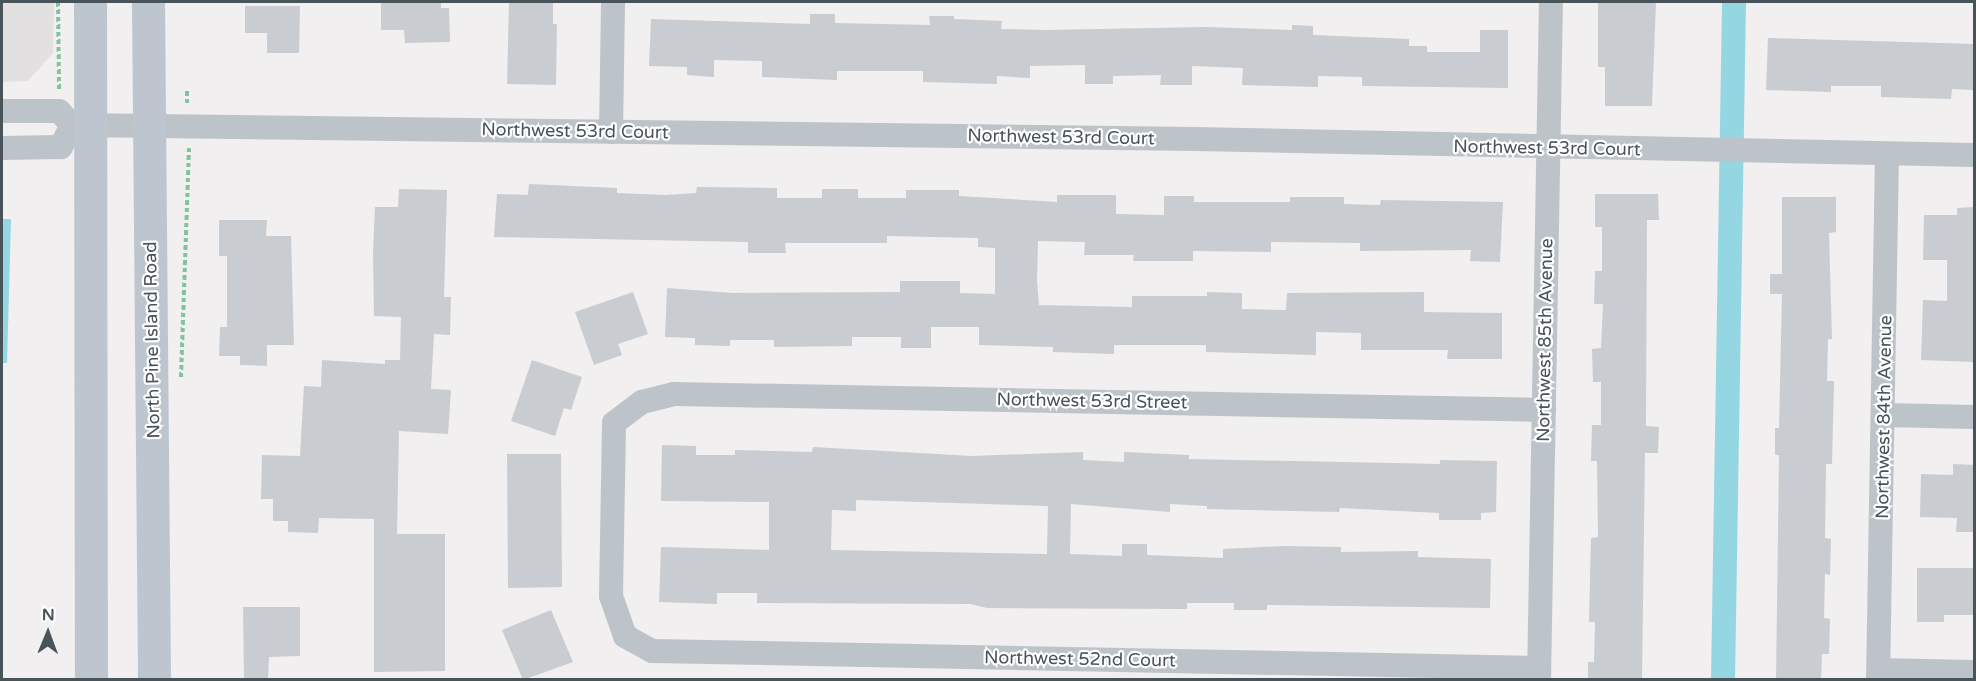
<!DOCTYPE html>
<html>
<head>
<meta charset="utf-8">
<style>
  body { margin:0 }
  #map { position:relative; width:1976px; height:681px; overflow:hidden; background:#f1efef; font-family:"Varela Round",sans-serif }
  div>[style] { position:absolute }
  .education>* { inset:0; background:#e2e0e0 }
  .water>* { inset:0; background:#94d6e2 }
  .canal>* { height:24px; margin:-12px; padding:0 12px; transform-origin:12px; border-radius:12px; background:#94d6e2 }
  .building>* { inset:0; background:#c9ccd1 }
  .path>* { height:4px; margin-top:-2px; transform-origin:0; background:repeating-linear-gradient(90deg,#7ec49d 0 4.5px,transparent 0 7.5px) }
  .street>* { height:24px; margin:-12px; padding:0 12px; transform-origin:12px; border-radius:12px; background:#bcc4ca }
  .secondary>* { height:33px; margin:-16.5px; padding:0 16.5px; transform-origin:16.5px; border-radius:16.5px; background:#bdc6ce }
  span { translate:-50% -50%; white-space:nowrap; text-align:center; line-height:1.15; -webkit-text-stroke:4.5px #fff; paint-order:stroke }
  .street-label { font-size:18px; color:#49535a }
  .frame { position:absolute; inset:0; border:3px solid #49535a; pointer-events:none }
  .north { position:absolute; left:18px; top:603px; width:60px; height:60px; -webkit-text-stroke:4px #fff; paint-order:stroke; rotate:1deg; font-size:16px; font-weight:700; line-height:24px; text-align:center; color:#49535a }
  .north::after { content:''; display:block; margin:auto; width:21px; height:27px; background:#49535a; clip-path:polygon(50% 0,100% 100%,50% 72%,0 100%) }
</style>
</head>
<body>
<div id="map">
  <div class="education">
    <div style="clip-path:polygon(2px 2px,54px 2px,53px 53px,28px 81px,2px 82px)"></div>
  </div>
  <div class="water">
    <div style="clip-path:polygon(2px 219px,11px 219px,7px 363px,2px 363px)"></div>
  </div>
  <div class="canal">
    <div style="left:1723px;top:680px;width:678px;rotate:-89.07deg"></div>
  </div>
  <div class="building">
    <div style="clip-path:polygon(381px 2px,441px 2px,441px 8px,449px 8px,450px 42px,405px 43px,404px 30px,381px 30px)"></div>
    <div style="clip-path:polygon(509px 2px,553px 2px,553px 24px,557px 24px,556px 85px,507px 84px)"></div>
    <div style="clip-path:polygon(1598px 2px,1656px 2px,1652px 106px,1605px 106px,1605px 67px,1598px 67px)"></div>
    <div style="clip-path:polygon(245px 6px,300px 6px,299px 53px,267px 53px,267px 33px,245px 33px)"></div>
    <div style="clip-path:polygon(810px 14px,835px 14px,835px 23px,930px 25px,929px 16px,954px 16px,954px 19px,1002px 21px,1001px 29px,1047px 30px,1206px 27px,1292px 30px,1292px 25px,1313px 26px,1313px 35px,1409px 39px,1409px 46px,1427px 46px,1427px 52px,1480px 52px,1480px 30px,1508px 30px,1508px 88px,1362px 86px,1362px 77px,1318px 76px,1318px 87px,1242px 85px,1243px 68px,1192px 66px,1192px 85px,1160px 85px,1161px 75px,1113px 76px,1113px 84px,1085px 84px,1085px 65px,1030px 66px,1030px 78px,997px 76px,997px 84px,923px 82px,923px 71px,837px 71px,837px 80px,762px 77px,762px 61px,714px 60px,714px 77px,687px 75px,687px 67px,649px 66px,651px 19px,810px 24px)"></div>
    <div style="clip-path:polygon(1768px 38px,1974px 44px,1974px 90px,1952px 89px,1951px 99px,1881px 97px,1881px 86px,1831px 86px,1831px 92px,1766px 90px)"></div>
    <div style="clip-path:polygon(529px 184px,617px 188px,617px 193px,665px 195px,696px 193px,697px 187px,777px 188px,777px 198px,822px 198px,822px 189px,858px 189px,858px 198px,906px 198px,906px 190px,959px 190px,959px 196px,1057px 202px,1057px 195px,1116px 195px,1116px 214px,1164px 215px,1164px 196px,1194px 196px,1194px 202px,1290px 202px,1290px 197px,1344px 197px,1344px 204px,1380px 205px,1381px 200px,1503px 202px,1500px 262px,1470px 261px,1471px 250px,1360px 251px,1360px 243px,1271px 242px,1271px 252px,1193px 251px,1193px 261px,1133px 261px,1134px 255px,1084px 255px,1085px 242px,1038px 241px,1037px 281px,1039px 305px,1132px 307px,1132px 296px,1207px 296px,1207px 292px,1242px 293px,1242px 309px,1286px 310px,1287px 293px,1424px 292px,1424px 312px,1502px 313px,1502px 359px,1447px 359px,1448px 350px,1361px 350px,1361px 333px,1316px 332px,1316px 355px,1206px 352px,1206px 345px,1114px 345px,1114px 354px,1053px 352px,1053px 347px,979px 345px,979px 327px,931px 327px,931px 348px,901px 348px,901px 337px,852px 337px,852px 346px,774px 347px,774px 340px,730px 340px,730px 346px,695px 345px,695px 338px,665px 337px,667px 288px,732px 293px,900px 292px,900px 281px,960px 281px,960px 293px,995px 294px,995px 248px,978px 247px,978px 238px,887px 236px,887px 243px,785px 243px,786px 253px,748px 253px,748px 242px,494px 237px,497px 194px,528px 195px)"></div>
    <div style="clip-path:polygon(399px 189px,447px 190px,444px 297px,451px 297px,450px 335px,434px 334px,431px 389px,451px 390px,448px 434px,399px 431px,397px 534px,445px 534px,445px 671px,374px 672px,374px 519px,319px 518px,318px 533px,288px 532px,288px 521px,273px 521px,273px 499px,261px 499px,262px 455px,300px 456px,304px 386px,321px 387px,322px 360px,385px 364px,385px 360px,400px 360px,401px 317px,374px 316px,373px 252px,375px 207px,398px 207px)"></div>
    <div style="clip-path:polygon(1595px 194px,1658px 194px,1659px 220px,1647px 220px,1646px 426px,1659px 427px,1658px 453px,1645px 453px,1642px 680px,1588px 680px,1588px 662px,1594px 662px,1595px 622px,1589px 622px,1591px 538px,1598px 537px,1597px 461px,1591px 461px,1592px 425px,1601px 425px,1601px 382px,1593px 382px,1592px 349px,1601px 348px,1603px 304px,1594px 304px,1595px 271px,1602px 271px,1602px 227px,1595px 227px)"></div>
    <div style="clip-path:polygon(1782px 197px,1836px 197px,1836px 232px,1829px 233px,1832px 339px,1828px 339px,1827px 381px,1834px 381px,1832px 464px,1826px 464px,1825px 538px,1831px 539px,1830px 575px,1825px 574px,1824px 618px,1830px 619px,1829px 654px,1822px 654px,1821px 680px,1776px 680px,1779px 455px,1775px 455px,1775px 428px,1779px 428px,1782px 294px,1770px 294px,1770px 274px,1782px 274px)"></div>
    <div style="clip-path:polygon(1974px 207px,1974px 362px,1921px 360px,1923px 300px,1947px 301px,1947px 260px,1923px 260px,1924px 215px,1957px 215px,1957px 208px)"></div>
    <div style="clip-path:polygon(219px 220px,267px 220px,266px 236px,291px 236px,294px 345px,267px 345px,267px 366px,240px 365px,240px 356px,219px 356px,220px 327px,227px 327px,227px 256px,219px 256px)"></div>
    <div style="clip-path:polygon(633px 292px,648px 334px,618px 344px,622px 355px,594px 365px,575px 312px)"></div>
    <div style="clip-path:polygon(532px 360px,582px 377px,571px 410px,564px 408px,555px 436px,511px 421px)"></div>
    <div style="clip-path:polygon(evenodd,662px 445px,696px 446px,696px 455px,735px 455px,735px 450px,812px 452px,813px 447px,972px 456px,1083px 452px,1083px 460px,1124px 462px,1124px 452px,1189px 455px,1189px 459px,1440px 464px,1440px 460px,1497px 461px,1496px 512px,1481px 513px,1481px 520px,1439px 520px,1439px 513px,1340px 508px,1339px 512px,1207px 509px,1207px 506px,1170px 504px,1170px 512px,1071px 504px,1070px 554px,1122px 556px,1122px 544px,1147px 544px,1147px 555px,1223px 558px,1223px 549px,1284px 546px,1341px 547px,1341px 552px,1418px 551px,1418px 557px,1491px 559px,1490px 608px,1267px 605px,1267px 610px,1234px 610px,1234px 603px,1187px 603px,1187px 609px,987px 608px,970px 604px,757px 603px,757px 593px,717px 593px,717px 604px,659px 602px,661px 547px,769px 550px,769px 502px,661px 501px,662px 445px,856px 500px,1048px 506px,1047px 554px,831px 550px,832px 510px,856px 511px,856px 500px)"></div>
    <div style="clip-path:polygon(507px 454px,561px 454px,562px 587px,508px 588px)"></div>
    <div style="clip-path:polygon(1953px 464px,1974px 465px,1974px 532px,1956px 532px,1957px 518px,1920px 517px,1921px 474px,1953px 475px)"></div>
    <div style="clip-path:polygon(1917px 568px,1974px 568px,1974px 615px,1944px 615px,1944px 622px,1917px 622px)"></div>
    <div style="clip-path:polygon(243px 607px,300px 607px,300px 656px,269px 657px,268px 680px,244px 680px)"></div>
    <div style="clip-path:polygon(551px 610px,573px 662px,523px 680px,502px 630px)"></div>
  </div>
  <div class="path">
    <div style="left:58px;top:2px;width:87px;rotate:89.3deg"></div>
    <div style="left:187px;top:91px;width:14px;rotate:90deg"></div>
    <div style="left:181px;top:377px;width:229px;rotate:-88deg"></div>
  </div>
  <div class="street">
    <div style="left:2px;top:111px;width:57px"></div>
    <div style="left:59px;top:111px;width:19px;rotate:47deg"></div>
    <div style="left:72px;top:125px;width:25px;rotate:117deg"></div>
    <div style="left:61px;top:147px;width:59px;rotate:179deg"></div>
    <div style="left:72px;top:125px;width:1123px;rotate:0.71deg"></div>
    <div style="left:1195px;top:139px;width:779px;rotate:1.18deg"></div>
    <div style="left:611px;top:132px;width:130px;rotate:-89.1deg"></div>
    <div style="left:1885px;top:415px;width:89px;rotate:1.3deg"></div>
    <div style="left:1539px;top:668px;width:887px;rotate:-178.9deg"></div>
    <div style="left:652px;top:651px;width:31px;rotate:-151deg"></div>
    <div style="left:625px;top:636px;width:42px;rotate:-109.3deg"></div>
    <div style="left:611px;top:596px;width:173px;rotate:-89deg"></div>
    <div style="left:614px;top:423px;width:35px;rotate:-37deg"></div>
    <div style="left:642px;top:402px;width:33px;rotate:-14deg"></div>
    <div style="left:674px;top:394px;width:870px;rotate:1.05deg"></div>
    <div style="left:1879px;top:670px;width:95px;rotate:1.2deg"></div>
    <div style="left:1539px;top:680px;width:678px;rotate:-88.99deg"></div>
    <div style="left:1878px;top:680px;width:526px;rotate:-89.02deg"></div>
  </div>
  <div class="secondary">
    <div style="left:90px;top:2px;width:678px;rotate:89.92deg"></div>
    <div style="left:148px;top:2px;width:678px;rotate:89.49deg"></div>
  </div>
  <div class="street-label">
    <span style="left:575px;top:131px;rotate:1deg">Northwest 53rd Court</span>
    <span style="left:1061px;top:137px;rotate:1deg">Northwest 53rd Court</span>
    <span style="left:1547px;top:148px;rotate:1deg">Northwest 53rd Court</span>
    <span style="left:152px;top:340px;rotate:-91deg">North Pine Island Road</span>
    <span style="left:1545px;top:340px;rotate:-89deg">Northwest 85th Avenue</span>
    <span style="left:1092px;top:401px;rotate:1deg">Northwest 53rd Street</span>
    <span style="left:1884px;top:417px;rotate:-89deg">Northwest 84th Avenue</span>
    <span style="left:1080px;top:659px;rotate:1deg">Northwest 52nd Court</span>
  </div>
  <div class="frame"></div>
  <div class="north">N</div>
</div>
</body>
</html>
